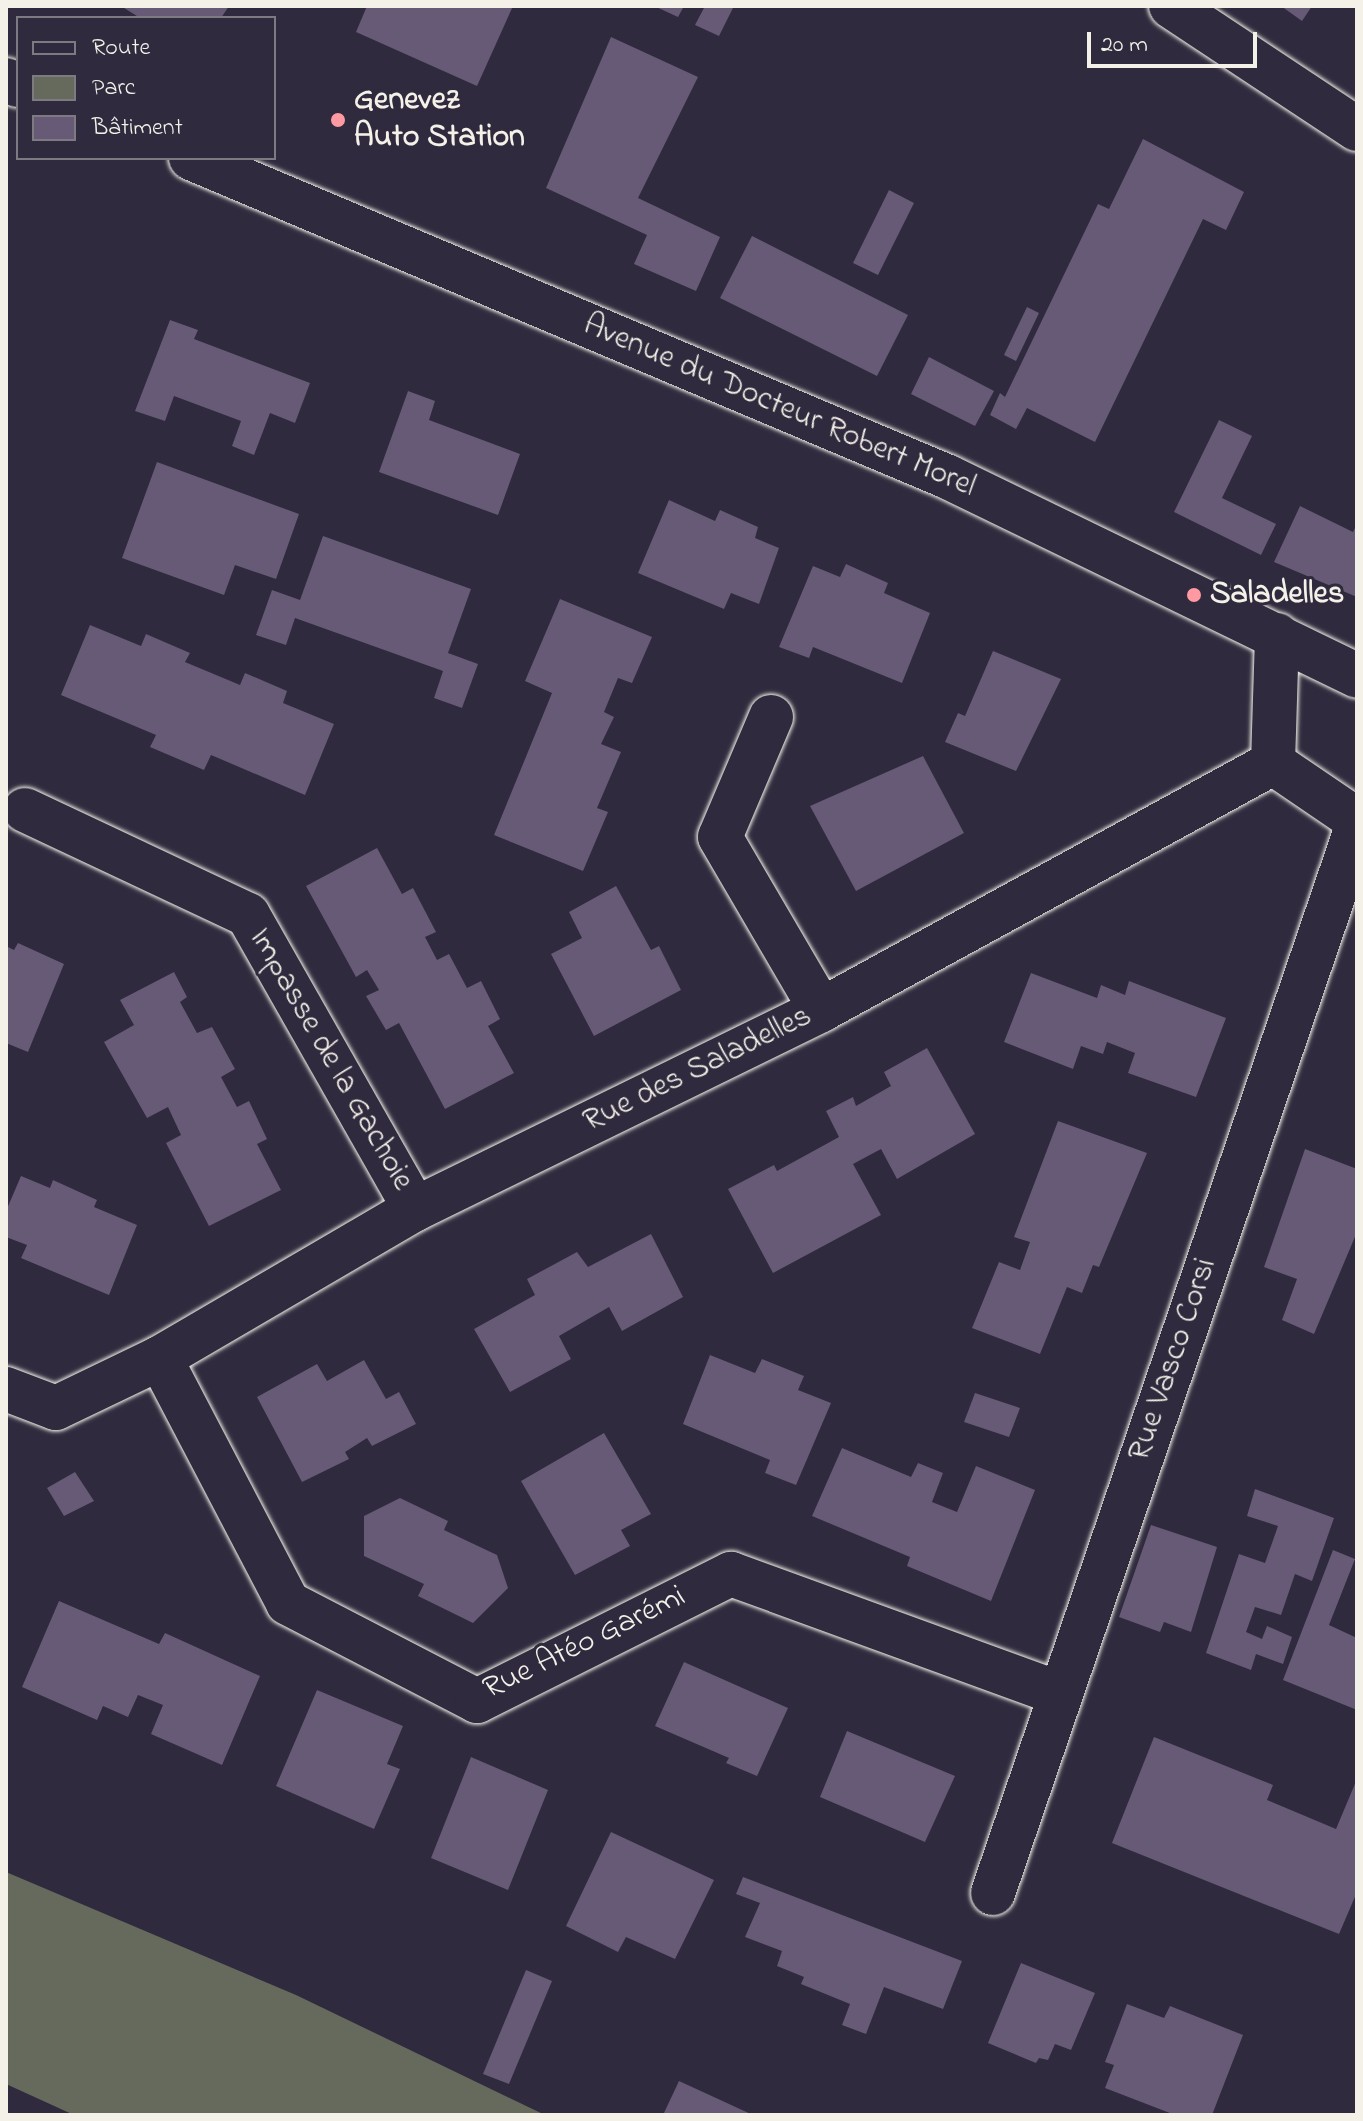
<!DOCTYPE html>
<html>
<head>
<meta charset="utf-8">
<style>
  body { margin:0 }
  #map { position:relative; width:1363px; height:2121px; overflow:hidden; background:#2f2a3d; font-family:"Indie Flower",sans-serif }
  div>[style] { position:absolute }
  .green>* { inset:0; background:#666a5c }
  .building>* { inset:0; background:#665a76 }
  .roads { filter:drop-shadow(0 0 2px #f4f1e8) drop-shadow(0 0 2px #f4f1e8) }
  .street>* { height:44px; margin:-22px; padding:0 22px; transform-origin:22px; border-radius:22px; background:#2f2a3d }
  .secondary>* { height:44px; margin:-22px; padding:0 22px; transform-origin:22px; border-radius:22px; background:#2f2a3d }
  .dots>* { width:22px; height:22px; translate:-50% -50%; box-sizing:border-box; border:4px solid #2f2a3d; border-radius:50% }
  span { translate:-50% -50%; white-space:nowrap; text-align:center; line-height:1.15; -webkit-text-stroke:6px #2f2a3d; paint-order:stroke }
  .poi-label { font-size:32px; color:#f4f1e8; font-weight:700 }
  .left { translate:0 -50%; text-align:left }
  .street-label { font-size:32px; color:#f4f1e8 }
  .frame { position:absolute; inset:0; border:8px solid #f4f1e8; pointer-events:none }
  .legend { position:absolute; left:16px; top:16px; width:260px; height:144px; box-sizing:border-box; background:#2f2a3d; border:2px solid #7e7a81; margin:0; padding:10px 14px; list-style:none; font-size:24px; color:#f4f1e8 }
  .legend li { display:flex; align-items:center; gap:16px; height:40px }
  .legend b { width:40px; border:2px solid #7e7a81 }
  .scale { position:absolute; left:1087px; top:32px; width:170px; height:36px; box-sizing:border-box; border:4px solid #f4f1e8; border-top:0; padding-left:10px; font-size:24px; line-height:28px; white-space:nowrap; color:#f4f1e8; -webkit-text-stroke:6px #2f2a3d; paint-order:stroke }
</style>
</head>
<body>
<div id="map">
  <div class="green">
    <div style="clip-path:polygon(6px 1872px,296px 1995px,545px 2115px,74px 2115px,6px 2084px)"></div>
  </div>
  <div class="building">
    <div style="clip-path:polygon(121px 6px,229px 6px,221px 18px,140px 18px)"></div>
    <div style="clip-path:polygon(367px 6px,513px 6px,477px 86px,356px 32px)"></div>
    <div style="clip-path:polygon(654px 6px,684px 6px,678px 17px)"></div>
    <div style="clip-path:polygon(705px 6px,734px 6px,719px 36px,695px 25px)"></div>
    <div style="clip-path:polygon(1281px 6px,1312px 6px,1302px 21px)"></div>
    <div style="clip-path:polygon(611px 37px,698px 77px,638px 198px,720px 237px,696px 291px,634px 264px,647px 235px,546px 188px)"></div>
    <div style="clip-path:polygon(1143px 139px,1244px 192px,1226px 230px,1203px 219px,1095px 442px,1027px 408px,1016px 429px,990px 415px,1000px 393px,1005px 397px,1098px 204px,1109px 209px)"></div>
    <div style="clip-path:polygon(889px 190px,914px 203px,878px 275px,853px 263px)"></div>
    <div style="clip-path:polygon(752px 236px,908px 315px,877px 376px,720px 298px)"></div>
    <div style="clip-path:polygon(1027px 307px,1039px 313px,1016px 361px,1004px 355px)"></div>
    <div style="clip-path:polygon(170px 320px,198px 330px,194px 339px,310px 383px,295px 423px,270px 413px,254px 455px,232px 446px,241px 421px,174px 396px,165px 421px,135px 411px)"></div>
    <div style="clip-path:polygon(929px 357px,994px 391px,975px 426px,911px 394px)"></div>
    <div style="clip-path:polygon(408px 391px,435px 401px,429px 420px,520px 454px,498px 515px,379px 472px)"></div>
    <div style="clip-path:polygon(1219px 420px,1252px 436px,1222px 498px,1276px 524px,1261px 555px,1174px 512px)"></div>
    <div style="clip-path:polygon(157px 462px,299px 514px,276px 579px,235px 565px,224px 595px,122px 558px)"></div>
    <div style="clip-path:polygon(669px 500px,715px 521px,720px 510px,758px 527px,755px 538px,779px 548px,759px 604px,731px 593px,724px 609px,638px 573px)"></div>
    <div style="clip-path:polygon(1300px 506px,1353px 532px,1357px 524px,1357px 597px,1274px 562px)"></div>
    <div style="clip-path:polygon(323px 536px,471px 589px,448px 653px,478px 664px,462px 708px,434px 698px,443px 671px,295px 618px,286px 645px,256px 635px,272px 590px,300px 600px)"></div>
    <div style="clip-path:polygon(846px 564px,888px 583px,884px 593px,930px 613px,902px 683px,813px 647px,809px 658px,779px 647px,813px 566px,840px 577px)"></div>
    <div style="clip-path:polygon(560px 599px,652px 637px,632px 683px,618px 678px,604px 712px,614px 717px,601px 744px,621px 752px,597px 808px,608px 812px,583px 871px,494px 835px,552px 693px,525px 681px)"></div>
    <div style="clip-path:polygon(90px 625px,141px 646px,146px 634px,190px 653px,185px 662px,240px 685px,245px 673px,287px 691px,283px 703px,334px 724px,305px 795px,211px 755px,204px 770px,150px 747px,156px 735px,61px 695px)"></div>
    <div style="clip-path:polygon(993px 651px,1061px 679px,1016px 771px,945px 742px,958px 713px,965px 716px)"></div>
    <div style="clip-path:polygon(923px 756px,964px 833px,856px 891px,810px 806px)"></div>
    <div style="clip-path:polygon(377px 848px,402px 894px,413px 888px,436px 932px,425px 937px,437px 960px,449px 954px,467px 988px,481px 981px,500px 1019px,488px 1026px,514px 1073px,445px 1109px,399px 1023px,386px 1030px,366px 996px,379px 990px,367px 970px,356px 977px,306px 886px)"></div>
    <div style="clip-path:polygon(616px 886px,651px 950px,659px 946px,681px 990px,594px 1036px,551px 954px,582px 938px,569px 912px)"></div>
    <div style="clip-path:polygon(18px 943px,64px 964px,28px 1052px,6px 1043px,6px 946px,14px 950px)"></div>
    <div style="clip-path:polygon(174px 972px,187px 997px,180px 1002px,197px 1033px,212px 1027px,235px 1069px,221px 1077px,237px 1107px,249px 1101px,267px 1139px,257px 1144px,281px 1190px,209px 1226px,166px 1143px,181px 1135px,168px 1107px,147px 1118px,104px 1042px,134px 1025px,120px 1000px)"></div>
    <div style="clip-path:polygon(1031px 973px,1097px 998px,1101px 985px,1125px 995px,1129px 981px,1226px 1018px,1196px 1097px,1128px 1073px,1135px 1053px,1107px 1042px,1103px 1054px,1081px 1046px,1073px 1069px,1004px 1042px)"></div>
    <div style="clip-path:polygon(927px 1048px,975px 1134px,897px 1179px,881px 1149px,853px 1164px,881px 1215px,773px 1273px,728px 1189px,774px 1165px,777px 1171px,839px 1137px,826px 1111px,853px 1097px,856px 1106px,891px 1086px,884px 1072px)"></div>
    <div style="clip-path:polygon(1058px 1121px,1147px 1153px,1099px 1267px,1093px 1265px,1082px 1293px,1067px 1287px,1040px 1354px,972px 1328px,999px 1262px,1020px 1270px,1030px 1242px,1014px 1237px)"></div>
    <div style="clip-path:polygon(1305px 1149px,1357px 1169px,1357px 1232px,1314px 1334px,1282px 1320px,1297px 1279px,1264px 1267px)"></div>
    <div style="clip-path:polygon(21px 1176px,50px 1188px,53px 1180px,97px 1200px,94px 1207px,137px 1225px,109px 1295px,21px 1258px,27px 1245px,6px 1237px,6px 1211px)"></div>
    <div style="clip-path:polygon(651px 1234px,683px 1297px,622px 1331px,609px 1307px,559px 1336px,571px 1359px,510px 1392px,474px 1329px,535px 1295px,527px 1279px,577px 1252px,588px 1267px)"></div>
    <div style="clip-path:polygon(710px 1355px,755px 1373px,762px 1359px,804px 1376px,798px 1390px,831px 1403px,796px 1485px,765px 1473px,770px 1460px,683px 1424px)"></div>
    <div style="clip-path:polygon(364px 1360px,386px 1399px,399px 1392px,416px 1424px,372px 1446px,367px 1438px,345px 1452px,349px 1459px,302px 1482px,257px 1397px,317px 1364px,327px 1381px)"></div>
    <div style="clip-path:polygon(975px 1393px,1020px 1408px,1009px 1437px,964px 1422px)"></div>
    <div style="clip-path:polygon(604px 1433px,651px 1514px,621px 1530px,630px 1546px,575px 1575px,521px 1481px)"></div>
    <div style="clip-path:polygon(842px 1448px,911px 1477px,918px 1463px,943px 1473px,932px 1502px,957px 1512px,976px 1466px,1035px 1490px,991px 1601px,907px 1566px,910px 1557px,812px 1516px)"></div>
    <div style="clip-path:polygon(75px 1472px,94px 1501px,64px 1516px,47px 1488px)"></div>
    <div style="clip-path:polygon(1255px 1489px,1334px 1518px,1312px 1581px,1295px 1574px,1281px 1615px,1255px 1607px,1246px 1632px,1262px 1639px,1267px 1626px,1292px 1637px,1283px 1664px,1256px 1654px,1251px 1670px,1206px 1653px,1239px 1554px,1265px 1563px,1278px 1526px,1247px 1516px)"></div>
    <div style="clip-path:polygon(400px 1498px,448px 1521px,444px 1530px,497px 1555px,508px 1588px,473px 1623px,418px 1596px,424px 1584px,364px 1556px,364px 1516px)"></div>
    <div style="clip-path:polygon(1151px 1525px,1217px 1547px,1191px 1632px,1164px 1622px,1160px 1632px,1119px 1617px)"></div>
    <div style="clip-path:polygon(1333px 1550px,1355px 1559px,1329px 1625px,1357px 1638px,1357px 1710px,1283px 1680px)"></div>
    <div style="clip-path:polygon(59px 1601px,159px 1644px,165px 1633px,260px 1676px,222px 1765px,151px 1734px,163px 1705px,138px 1695px,128px 1717px,103px 1706px,97px 1720px,22px 1687px)"></div>
    <div style="clip-path:polygon(684px 1662px,788px 1708px,757px 1776px,726px 1763px,729px 1758px,655px 1726px)"></div>
    <div style="clip-path:polygon(317px 1690px,403px 1726px,387px 1764px,400px 1769px,374px 1829px,276px 1786px)"></div>
    <div style="clip-path:polygon(847px 1731px,955px 1776px,925px 1842px,820px 1797px)"></div>
    <div style="clip-path:polygon(1154px 1737px,1273px 1785px,1267px 1800px,1336px 1829px,1357px 1779px,1357px 1892px,1339px 1934px,1112px 1843px)"></div>
    <div style="clip-path:polygon(471px 1757px,548px 1790px,508px 1890px,431px 1858px)"></div>
    <div style="clip-path:polygon(611px 1832px,714px 1880px,675px 1959px,626px 1937px,618px 1952px,566px 1926px)"></div>
    <div style="clip-path:polygon(743px 1877px,962px 1961px,943px 2009px,884px 1987px,866px 2034px,842px 2025px,850px 2004px,801px 1984px,804px 1977px,777px 1966px,782px 1951px,745px 1937px,760px 1903px,736px 1894px)"></div>
    <div style="clip-path:polygon(1021px 1963px,1095px 1993px,1071px 2050px,1055px 2044px,1048px 2060px,1039px 2058px,1036px 2063px,988px 2043px)"></div>
    <div style="clip-path:polygon(526px 1970px,552px 1981px,509px 2084px,483px 2074px)"></div>
    <div style="clip-path:polygon(1127px 2004px,1164px 2018px,1170px 2006px,1243px 2035px,1212px 2115px,1175px 2115px,1105px 2088px,1114px 2065px,1105px 2062px)"></div>
    <div style="clip-path:polygon(679px 2081px,753px 2115px,663px 2115px)"></div>
  </div>
  <div class="roads">
    <div class="street">
      <div style="left:1171px;top:6px;width:223px;rotate:33.5deg"></div>
      <div style="left:771px;top:717px;width:130px;rotate:113deg"></div>
      <div style="left:720px;top:837px;width:200px;rotate:59.7deg"></div>
      <div style="left:1273px;top:763px;width:102px;rotate:34.2deg"></div>
      <div style="left:25px;top:810px;width:246px;rotate:25.2deg"></div>
      <div style="left:248px;top:915px;width:338px;rotate:60.4deg"></div>
      <div style="left:160px;top:1358px;width:276px;rotate:62.4deg"></div>
      <div style="left:288px;top:1603px;width:213px;rotate:27.4deg"></div>
      <div style="left:477px;top:1701px;width:284px;rotate:-26.6deg"></div>
      <div style="left:731px;top:1574px;width:350px;rotate:20deg"></div>
      <div style="left:6px;top:1389px;width:53px;rotate:20.8deg"></div>
      <div style="left:56px;top:1408px;width:115px;rotate:-25.7deg"></div>
      <div style="left:160px;top:1358px;width:295px;rotate:-30.3deg"></div>
      <div style="left:415px;top:1209px;width:452px;rotate:-26.1deg"></div>
      <div style="left:821px;top:1010px;width:515px;rotate:-28.65deg"></div>
      <div style="left:1273px;top:763px;width:128px;rotate:-88.2deg"></div>
      <div style="left:993px;top:1893px;width:1126px;rotate:-71.15deg"></div>
    </div>
    <div class="secondary">
      <div style="left:6px;top:80px;width:13px;rotate:23deg"></div>
      <div style="left:191px;top:158px;width:821px;rotate:22.85deg"></div>
      <div style="left:948px;top:477px;width:455px;rotate:25.9deg"></div>
    </div>
  </div>
  <div class="dots">
    <div style="left:338px;top:120px;background:#ff9aa2"></div>
    <div style="left:1194px;top:595px;background:#ff9aa2"></div>
  </div>
  <div class="poi-label">
    <span class="left" style="left:354px;top:120px">Genevez<br>Auto Station</span>
    <span class="left" style="left:1210px;top:595px">Saladelles</span>
  </div>
  <div class="street-label">
    <span style="left:779px;top:407px;rotate:23deg">Avenue du Docteur Robert Morel</span>
    <span style="left:330px;top:1060px;rotate:60deg">Impasse de la Gachoie</span>
    <span style="left:698px;top:1070px;rotate:-26deg">Rue des Saladelles</span>
    <span style="left:1174px;top:1360px;rotate:-71deg">Rue Vasco Corsi</span>
    <span style="left:585px;top:1644px;rotate:-26deg">Rue Atéo Garémi</span>
  </div>
  <div class="frame"></div>
  <ul class="legend">
  <li><b style="height:10px;background:#2f2a3d"></b>Route</li>
  <li><b style="height:22px;background:#666a5c"></b>Parc</li>
  <li><b style="height:22px;background:#665a76"></b>Bâtiment</li>
  </ul>
  <div class="scale">20 m</div>
</div>
</body>
</html>
